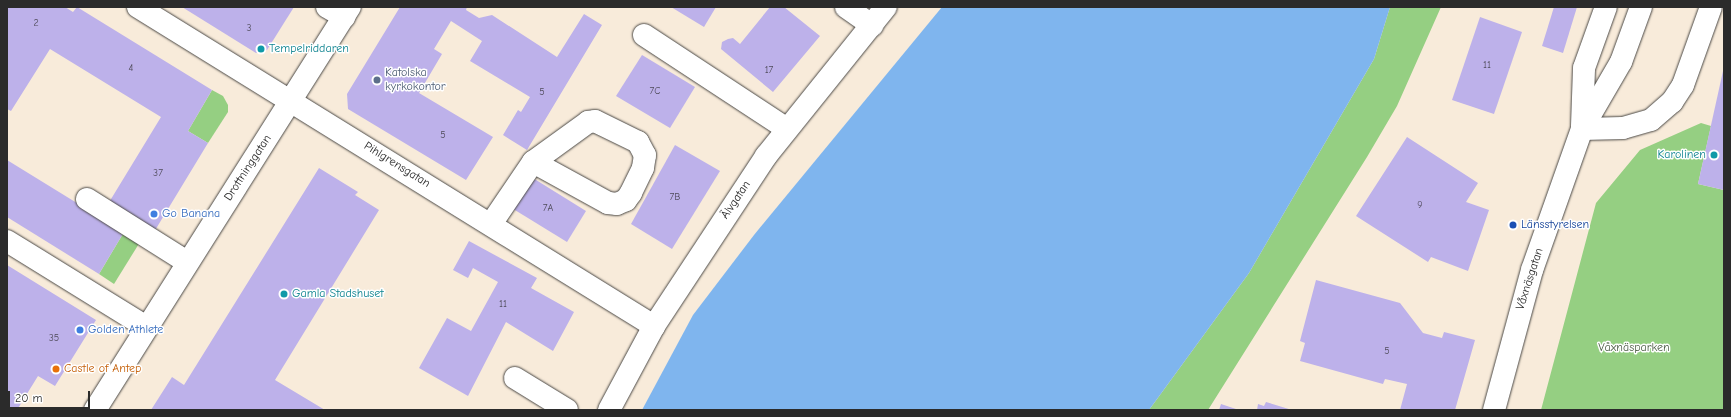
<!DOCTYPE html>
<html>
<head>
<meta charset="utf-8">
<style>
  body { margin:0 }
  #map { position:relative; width:1731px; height:417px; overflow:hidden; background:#f8ebda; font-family:"Comic Neue",sans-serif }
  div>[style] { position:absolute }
  .green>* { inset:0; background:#95cf82 }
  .water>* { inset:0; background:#7fb5ee }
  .building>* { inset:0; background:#bdb1ea }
  .roads { filter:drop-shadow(0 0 1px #4a4845) drop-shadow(0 0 1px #4a4845) }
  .minor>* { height:22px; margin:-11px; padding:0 11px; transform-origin:11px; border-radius:11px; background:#fff }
  .dots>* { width:11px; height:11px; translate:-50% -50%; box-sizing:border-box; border:2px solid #fff; border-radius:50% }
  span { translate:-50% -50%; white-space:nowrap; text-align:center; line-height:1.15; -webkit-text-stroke:3px #fff; paint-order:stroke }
  .number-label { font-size:10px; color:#504c5b }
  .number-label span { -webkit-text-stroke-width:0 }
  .culture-label { font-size:12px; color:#0d838f }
  .left { translate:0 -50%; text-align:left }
  .right { translate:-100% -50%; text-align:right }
  .service-label { font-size:12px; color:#4e5e75 }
  .street-label { font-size:12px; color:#2b2b2b }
  .shop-label { font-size:12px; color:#366cbe }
  .transit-label { font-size:12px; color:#164399 }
  .park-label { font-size:12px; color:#4b5c45 }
  .food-label { font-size:12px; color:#c56008 }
  .frame { position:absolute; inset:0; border:8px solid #2b2b2b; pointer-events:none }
  .scale { position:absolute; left:8px; top:391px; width:82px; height:18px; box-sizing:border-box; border:2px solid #2b2b2b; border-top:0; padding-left:5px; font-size:12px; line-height:14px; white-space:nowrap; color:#2b2b2b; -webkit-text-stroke:3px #fff; paint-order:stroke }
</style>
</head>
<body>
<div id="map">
  <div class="green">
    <div style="clip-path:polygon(1390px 7px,1441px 7px,1397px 106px,1367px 157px,1208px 410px,1149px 410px,1249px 273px,1374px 59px)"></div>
    <div style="clip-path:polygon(212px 90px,223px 96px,228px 105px,228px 112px,208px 143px,188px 131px)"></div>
    <div style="clip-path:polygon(1701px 123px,1711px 126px,1698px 184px,1724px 190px,1724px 410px,1541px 410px,1596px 203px,1640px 150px)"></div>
    <div style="clip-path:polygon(124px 232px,140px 242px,114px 284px,99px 274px)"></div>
  </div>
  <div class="water">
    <div style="clip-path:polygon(942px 7px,1390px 7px,1374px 59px,1249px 273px,1149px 410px,642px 410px,693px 315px,754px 235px)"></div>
  </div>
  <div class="building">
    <div style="clip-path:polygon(7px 7px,65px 7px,73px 12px,77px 7px,212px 90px,188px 131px,208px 143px,154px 232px,108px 204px,161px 117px,50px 49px,11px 111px,7px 109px)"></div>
    <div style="clip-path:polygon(182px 7px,294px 7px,267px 50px,256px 53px)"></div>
    <div style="clip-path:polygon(400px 7px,467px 7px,466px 10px,479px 18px,492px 15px,557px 57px,584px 14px,602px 25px,527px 150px,503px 135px,518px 110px,521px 112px,530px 97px,470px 61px,482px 41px,451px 21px,434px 49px,442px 54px,419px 93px,493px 137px,466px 180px,348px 109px,347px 94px)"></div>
    <div style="clip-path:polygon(671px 7px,716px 7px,704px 27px)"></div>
    <div style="clip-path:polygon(770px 7px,784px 7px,820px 36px,773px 92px,721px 49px,722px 42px,728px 39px,733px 38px,740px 44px)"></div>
    <div style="clip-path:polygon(1554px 7px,1577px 7px,1563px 53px,1542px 46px)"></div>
    <div style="clip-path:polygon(1480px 17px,1522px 32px,1494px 114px,1452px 100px)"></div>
    <div style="clip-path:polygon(642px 55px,695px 87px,670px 128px,616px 96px)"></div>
    <div style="clip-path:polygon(1723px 71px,1724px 71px,1724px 190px,1698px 184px)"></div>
    <div style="clip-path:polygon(1407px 137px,1478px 183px,1466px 202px,1489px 210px,1468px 271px,1431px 257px,1428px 262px,1356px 216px)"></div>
    <div style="clip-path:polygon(675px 145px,720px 171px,672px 249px,631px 224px)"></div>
    <div style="clip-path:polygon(7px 160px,124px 232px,99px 274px,7px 217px)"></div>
    <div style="clip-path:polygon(319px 168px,358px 192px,355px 195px,379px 210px,275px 380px,325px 410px,151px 410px,172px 377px,184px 385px)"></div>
    <div style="clip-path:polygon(528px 175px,586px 211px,567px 242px,510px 207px)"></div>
    <div style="clip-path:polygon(469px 241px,537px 278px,531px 288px,574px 312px,553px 351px,506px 322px,468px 396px,419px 368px,447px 318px,471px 331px,498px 282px,473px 268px,468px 278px,453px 270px)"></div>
    <div style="clip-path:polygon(7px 265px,96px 320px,55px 386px,38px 376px,17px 410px,7px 410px)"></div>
    <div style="clip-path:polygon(1316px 280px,1400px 303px,1423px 333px,1442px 338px,1444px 332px,1475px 340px,1455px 410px,1400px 410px,1407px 384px,1385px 379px,1383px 384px,1300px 361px,1305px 343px,1300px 341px)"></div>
    <div style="clip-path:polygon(1266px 402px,1292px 410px,1257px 410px,1258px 404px,1264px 406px)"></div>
    <div style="clip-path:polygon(1221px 404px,1239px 410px,1219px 410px)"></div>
  </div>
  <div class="roads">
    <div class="minor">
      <div style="left:138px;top:7px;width:607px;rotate:31.73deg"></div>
      <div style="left:327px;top:7px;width:20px;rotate:30deg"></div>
      <div style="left:846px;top:7px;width:32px;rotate:35deg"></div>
      <div style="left:644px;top:35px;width:171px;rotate:33.3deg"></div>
      <div style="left:1582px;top:126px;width:58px;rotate:-88deg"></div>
      <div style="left:1584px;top:68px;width:65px;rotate:-70.2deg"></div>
      <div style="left:1582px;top:129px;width:41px;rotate:-1.4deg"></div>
      <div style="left:1623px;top:128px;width:29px;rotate:-16deg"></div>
      <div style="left:1651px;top:120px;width:28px;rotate:-41deg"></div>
      <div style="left:1672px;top:102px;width:20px;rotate:-57deg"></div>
      <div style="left:1683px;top:85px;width:83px;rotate:-70.3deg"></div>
      <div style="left:87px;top:199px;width:118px;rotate:32.2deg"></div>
      <div style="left:491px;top:224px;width:75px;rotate:-55.9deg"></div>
      <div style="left:533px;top:162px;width:68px;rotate:-36deg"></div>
      <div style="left:588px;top:122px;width:7px;rotate:-8deg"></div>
      <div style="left:595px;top:121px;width:48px;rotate:26deg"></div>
      <div style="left:638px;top:142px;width:15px;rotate:62deg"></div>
      <div style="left:645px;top:155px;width:13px;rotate:99deg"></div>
      <div style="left:643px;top:168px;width:28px;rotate:116deg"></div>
      <div style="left:631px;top:193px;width:9px;rotate:126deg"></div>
      <div style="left:626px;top:200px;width:10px;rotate:156deg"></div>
      <div style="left:617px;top:204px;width:9px;rotate:-174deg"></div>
      <div style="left:608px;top:203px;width:85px;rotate:-151.3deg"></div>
      <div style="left:7px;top:241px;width:163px;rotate:31.7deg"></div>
      <div style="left:515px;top:378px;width:61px;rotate:31.6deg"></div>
      <div style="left:95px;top:410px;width:477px;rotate:-57.7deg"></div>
      <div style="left:609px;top:410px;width:95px;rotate:-61.8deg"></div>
      <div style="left:654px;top:326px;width:204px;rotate:-56.6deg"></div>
      <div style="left:766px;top:156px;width:191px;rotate:-51.2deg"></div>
      <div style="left:1494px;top:410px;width:145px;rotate:-74.8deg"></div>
      <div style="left:1532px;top:270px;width:150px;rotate:-70.5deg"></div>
      <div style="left:1582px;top:129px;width:78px;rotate:-59.8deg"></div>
      <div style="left:1621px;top:62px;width:59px;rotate:-70deg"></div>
    </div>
  </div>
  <div class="dots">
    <div style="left:261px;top:49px;background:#0f9aa8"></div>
    <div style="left:377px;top:80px;background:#5c6f8a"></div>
    <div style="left:1714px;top:155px;background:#0f9aa8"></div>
    <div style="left:154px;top:214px;background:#3f7fe0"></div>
    <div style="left:1513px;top:225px;background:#1a4fb4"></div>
    <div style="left:284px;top:294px;background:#0f9aa8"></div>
    <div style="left:80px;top:330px;background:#3f7fe0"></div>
    <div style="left:56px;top:369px;background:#e8710a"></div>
  </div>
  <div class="number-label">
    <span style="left:36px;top:24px">2</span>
    <span style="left:249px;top:29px">3</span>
    <span style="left:1487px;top:66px">11</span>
    <span style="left:131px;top:69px">4</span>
    <span style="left:769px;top:71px">17</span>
    <span style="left:655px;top:92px">7C</span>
    <span style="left:542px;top:93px">5</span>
    <span style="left:443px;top:136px">5</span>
    <span style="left:158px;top:174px">37</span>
    <span style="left:675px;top:198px">7B</span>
    <span style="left:1420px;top:206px">9</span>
    <span style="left:548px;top:209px">7A</span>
    <span style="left:503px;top:305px">11</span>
    <span style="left:54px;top:339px">35</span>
    <span style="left:1387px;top:352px">5</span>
  </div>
  <div class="culture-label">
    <span class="left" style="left:269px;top:49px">Tempelriddaren</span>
    <span class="right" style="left:1706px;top:155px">Karolinen</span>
    <span class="left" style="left:292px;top:294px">Gamla Stadshuset</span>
  </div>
  <div class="service-label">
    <span class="left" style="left:385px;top:80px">Katolska<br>kyrkokontor</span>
  </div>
  <div class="street-label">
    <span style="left:397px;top:165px;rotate:32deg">Pihlgrensgatan</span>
    <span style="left:248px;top:168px;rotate:-57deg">Drottninggatan</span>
    <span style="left:736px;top:200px;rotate:-56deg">Älvgatan</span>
    <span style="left:1530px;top:279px;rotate:-72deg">Våxnäsgatan</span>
  </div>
  <div class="shop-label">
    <span class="left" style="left:162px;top:214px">Go Banana</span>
    <span class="left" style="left:88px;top:330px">Golden Athlete</span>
  </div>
  <div class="transit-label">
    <span class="left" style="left:1521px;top:225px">Länsstyrelsen</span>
  </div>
  <div class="park-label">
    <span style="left:1634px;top:348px">Våxnäsparken</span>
  </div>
  <div class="food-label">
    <span class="left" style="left:64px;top:369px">Castle of Antep</span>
  </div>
  <div class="frame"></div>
  <div class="scale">20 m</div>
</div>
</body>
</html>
